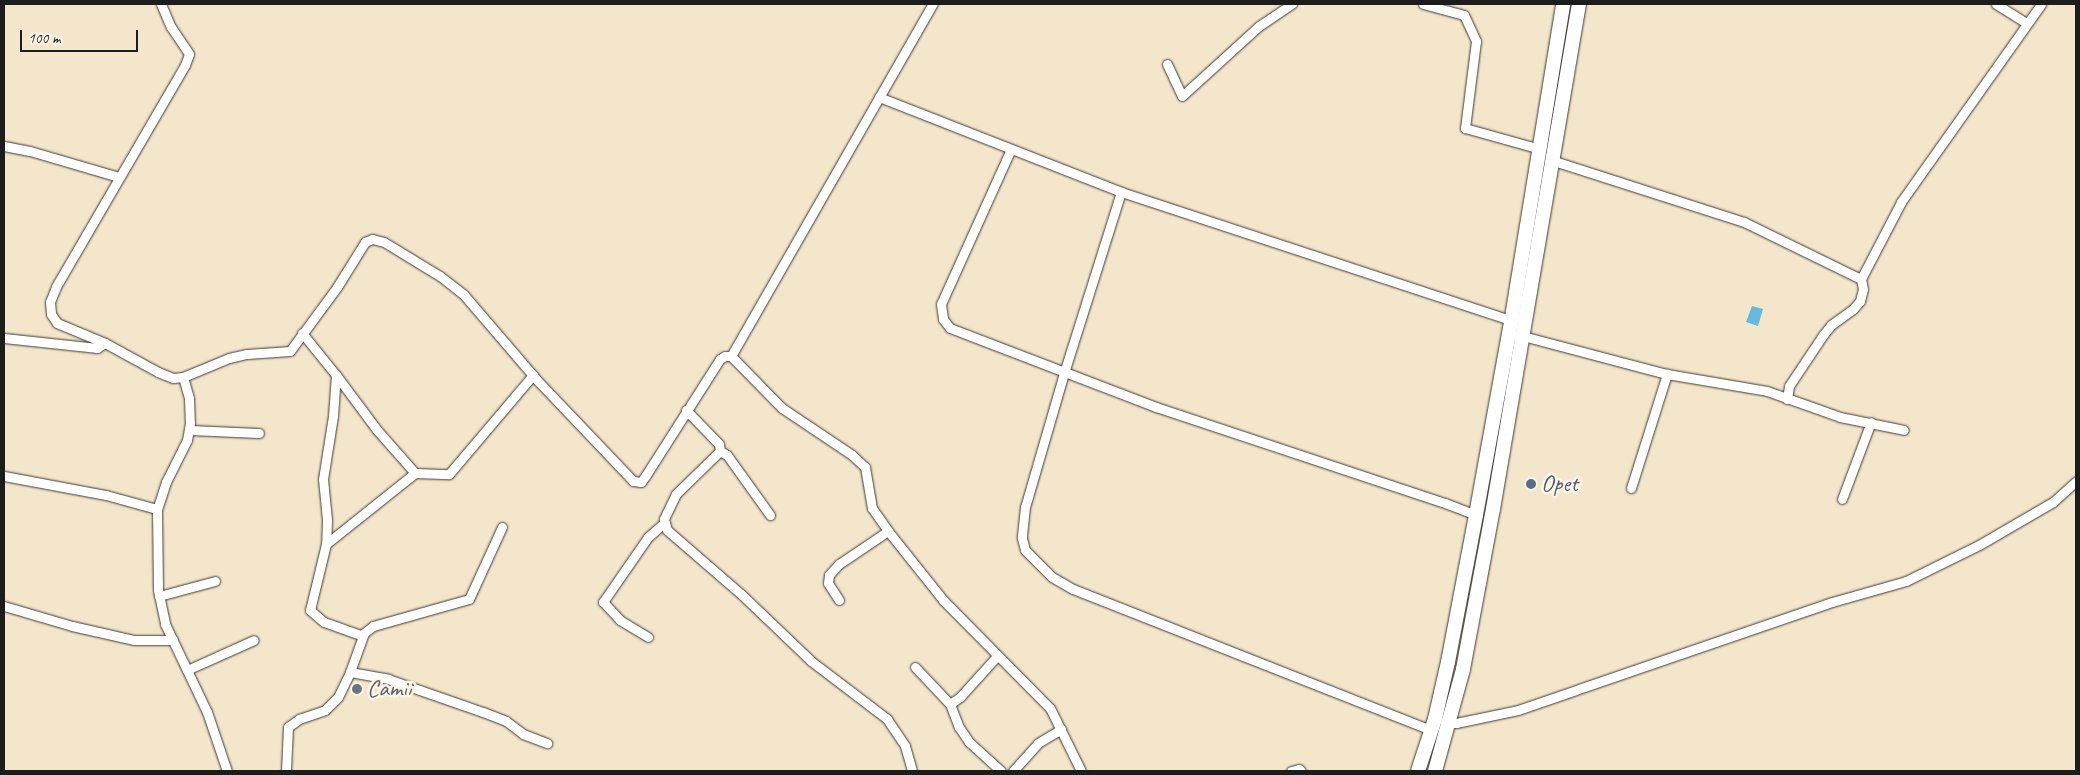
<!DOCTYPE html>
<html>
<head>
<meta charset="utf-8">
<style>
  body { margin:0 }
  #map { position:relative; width:2080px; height:775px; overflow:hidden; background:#f4e6ca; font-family:Caveat,sans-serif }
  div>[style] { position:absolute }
  .water>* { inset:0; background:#64bae1 }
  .roads { filter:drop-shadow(0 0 1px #3c3a36) drop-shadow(0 0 1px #3c3a36) }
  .street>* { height:9px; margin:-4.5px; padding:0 4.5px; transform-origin:4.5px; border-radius:4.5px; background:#fff }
  .primary>* { height:14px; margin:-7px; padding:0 7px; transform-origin:7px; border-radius:7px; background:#fff }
  .dots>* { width:14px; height:14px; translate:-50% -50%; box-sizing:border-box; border:2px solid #fcf5e5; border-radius:50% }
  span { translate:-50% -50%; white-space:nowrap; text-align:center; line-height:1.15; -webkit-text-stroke:5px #fcf5e5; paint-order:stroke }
  .service-label { font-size:24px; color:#4e5e75 }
  .left { translate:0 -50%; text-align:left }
  .worship-label { font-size:24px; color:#5b616d }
  .frame { position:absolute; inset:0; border:5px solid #1c1c1c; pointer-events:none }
  .scale { position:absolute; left:20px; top:30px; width:118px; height:22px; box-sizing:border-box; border:2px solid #1c1c1c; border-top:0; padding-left:6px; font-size:15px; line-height:18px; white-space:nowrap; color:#1c1c1c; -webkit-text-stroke:4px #fcf5e5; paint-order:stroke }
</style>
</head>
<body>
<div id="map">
  <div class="water">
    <div style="clip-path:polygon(1752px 306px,1763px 309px,1758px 326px,1746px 322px)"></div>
  </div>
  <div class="roads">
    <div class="street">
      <div style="left:161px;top:4px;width:25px;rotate:67deg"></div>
      <div style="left:171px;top:27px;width:32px;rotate:56deg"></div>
      <div style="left:189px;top:54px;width:12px;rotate:110deg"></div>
      <div style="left:185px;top:65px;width:257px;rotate:120.2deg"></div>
      <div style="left:56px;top:287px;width:16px;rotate:112deg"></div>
      <div style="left:50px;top:302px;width:12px;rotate:85deg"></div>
      <div style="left:51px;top:314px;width:11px;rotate:56deg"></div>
      <div style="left:57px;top:323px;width:52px;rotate:22.6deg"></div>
      <div style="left:105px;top:343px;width:60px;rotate:28.7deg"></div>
      <div style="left:158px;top:372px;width:16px;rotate:22deg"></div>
      <div style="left:173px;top:378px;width:10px;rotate:-6deg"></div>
      <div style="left:183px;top:377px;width:22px;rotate:74deg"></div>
      <div style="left:189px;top:398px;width:25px;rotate:88deg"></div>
      <div style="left:190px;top:423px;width:17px;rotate:100deg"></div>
      <div style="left:187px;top:440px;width:47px;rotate:116.6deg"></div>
      <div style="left:166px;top:482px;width:28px;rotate:108deg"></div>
      <div style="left:157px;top:509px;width:81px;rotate:89.3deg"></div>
      <div style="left:158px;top:590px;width:35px;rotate:78deg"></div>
      <div style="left:165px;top:624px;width:98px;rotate:64.5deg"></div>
      <div style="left:207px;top:712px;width:62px;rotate:71.3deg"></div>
      <div style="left:1423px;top:4px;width:42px;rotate:15deg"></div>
      <div style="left:1464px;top:15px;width:29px;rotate:65deg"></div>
      <div style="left:1476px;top:41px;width:88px;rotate:97.2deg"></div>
      <div style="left:1465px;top:128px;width:78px;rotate:15.6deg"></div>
      <div style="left:1996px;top:4px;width:36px;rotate:32deg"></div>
      <div style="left:1167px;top:64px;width:35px;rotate:65deg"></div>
      <div style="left:1182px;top:96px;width:104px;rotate:-42.3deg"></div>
      <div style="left:1259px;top:26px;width:40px;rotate:-34deg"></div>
      <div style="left:879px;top:97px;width:260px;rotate:21.4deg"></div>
      <div style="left:1121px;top:192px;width:410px;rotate:18.2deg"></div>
      <div style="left:4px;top:146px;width:26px;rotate:11deg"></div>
      <div style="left:30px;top:151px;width:93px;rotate:16.3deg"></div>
      <div style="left:1011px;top:149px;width:170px;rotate:114.3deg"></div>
      <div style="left:941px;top:304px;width:15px;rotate:82deg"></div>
      <div style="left:943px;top:319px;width:11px;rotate:52deg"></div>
      <div style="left:950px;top:328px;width:221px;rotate:21deg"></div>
      <div style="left:1156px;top:407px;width:305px;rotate:18.4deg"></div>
      <div style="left:1445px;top:503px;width:33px;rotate:21deg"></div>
      <div style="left:1554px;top:161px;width:200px;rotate:17.8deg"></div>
      <div style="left:1744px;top:222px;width:130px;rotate:26deg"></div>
      <div style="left:1121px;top:192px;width:190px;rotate:107.5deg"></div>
      <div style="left:1064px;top:373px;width:140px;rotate:106.2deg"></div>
      <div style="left:1025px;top:507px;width:31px;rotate:96deg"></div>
      <div style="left:1022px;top:538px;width:12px;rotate:76deg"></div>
      <div style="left:1025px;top:550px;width:38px;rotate:45deg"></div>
      <div style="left:1052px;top:577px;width:24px;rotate:30deg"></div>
      <div style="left:1073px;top:589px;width:385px;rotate:21.5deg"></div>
      <div style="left:302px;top:333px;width:54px;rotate:51deg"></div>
      <div style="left:336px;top:375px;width:41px;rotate:94.2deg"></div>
      <div style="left:333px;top:416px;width:64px;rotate:99deg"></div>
      <div style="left:323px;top:479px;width:41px;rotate:84.4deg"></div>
      <div style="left:327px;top:520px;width:24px;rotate:92deg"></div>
      <div style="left:326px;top:544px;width:68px;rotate:103.6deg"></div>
      <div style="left:310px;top:610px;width:18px;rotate:41deg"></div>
      <div style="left:324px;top:622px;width:41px;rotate:19.7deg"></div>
      <div style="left:1519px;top:335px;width:153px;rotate:14.8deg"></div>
      <div style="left:1667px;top:374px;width:101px;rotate:9.6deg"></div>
      <div style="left:1767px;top:391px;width:77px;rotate:19.6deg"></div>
      <div style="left:1840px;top:417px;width:65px;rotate:11.5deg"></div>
      <div style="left:4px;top:338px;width:94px;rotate:6.1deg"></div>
      <div style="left:97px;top:348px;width:9px;rotate:-32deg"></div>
      <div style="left:731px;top:356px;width:406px;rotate:-60.2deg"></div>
      <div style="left:183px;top:377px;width:50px;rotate:-22.4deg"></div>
      <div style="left:229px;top:358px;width:18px;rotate:-13deg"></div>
      <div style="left:247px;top:354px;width:43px;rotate:-4deg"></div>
      <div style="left:290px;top:351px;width:79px;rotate:-53.7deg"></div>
      <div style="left:337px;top:287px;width:53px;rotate:-58.1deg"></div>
      <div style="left:365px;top:242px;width:8px;rotate:-23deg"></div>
      <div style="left:372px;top:239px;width:12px;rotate:14deg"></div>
      <div style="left:384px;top:242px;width:66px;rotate:31.3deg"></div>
      <div style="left:440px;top:276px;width:31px;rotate:38deg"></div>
      <div style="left:464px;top:295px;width:111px;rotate:49.4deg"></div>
      <div style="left:536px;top:379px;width:141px;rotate:46.4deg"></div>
      <div style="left:633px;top:481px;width:8px;rotate:7deg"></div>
      <div style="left:641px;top:482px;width:9px;rotate:-54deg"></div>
      <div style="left:646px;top:475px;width:138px;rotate:-57.5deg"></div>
      <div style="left:720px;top:359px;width:6px;rotate:-31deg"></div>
      <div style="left:725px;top:356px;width:6px"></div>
      <div style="left:731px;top:356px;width:73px;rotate:45.6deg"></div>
      <div style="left:782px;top:408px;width:84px;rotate:33.9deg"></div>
      <div style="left:852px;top:455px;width:18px;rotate:43deg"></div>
      <div style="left:865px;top:467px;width:42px;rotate:80.3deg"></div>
      <div style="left:872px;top:508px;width:28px;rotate:55deg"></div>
      <div style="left:888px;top:531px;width:88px;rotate:51.4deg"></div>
      <div style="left:943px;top:600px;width:152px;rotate:45.3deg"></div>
      <div style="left:1050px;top:708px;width:70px;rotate:63.8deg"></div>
      <div style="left:1787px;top:399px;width:13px;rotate:-81deg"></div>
      <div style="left:1789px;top:386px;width:61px;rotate:-56.3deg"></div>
      <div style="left:1823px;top:335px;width:13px;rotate:-51deg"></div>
      <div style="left:1831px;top:325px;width:27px;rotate:-36deg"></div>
      <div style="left:1853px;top:309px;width:11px;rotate:-49deg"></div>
      <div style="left:1860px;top:301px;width:12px;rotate:-76deg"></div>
      <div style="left:1863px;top:289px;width:10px;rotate:-101deg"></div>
      <div style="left:1861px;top:279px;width:87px;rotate:-62.5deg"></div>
      <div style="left:1901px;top:202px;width:242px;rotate:-54.7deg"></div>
      <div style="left:686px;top:410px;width:47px;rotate:45.9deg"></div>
      <div style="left:719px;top:444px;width:7px;rotate:82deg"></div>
      <div style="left:720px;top:451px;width:62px;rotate:135.7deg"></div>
      <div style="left:676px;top:494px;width:28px;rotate:116deg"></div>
      <div style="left:664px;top:519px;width:11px;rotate:75deg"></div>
      <div style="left:667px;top:530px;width:98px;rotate:40.9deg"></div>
      <div style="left:741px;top:594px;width:97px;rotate:43.7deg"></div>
      <div style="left:811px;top:661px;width:96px;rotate:37.3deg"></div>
      <div style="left:887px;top:719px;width:32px;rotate:56deg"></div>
      <div style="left:905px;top:746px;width:26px;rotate:74deg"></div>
      <div style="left:189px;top:430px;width:70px;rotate:2.5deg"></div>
      <div style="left:720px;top:451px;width:8px;rotate:30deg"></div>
      <div style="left:727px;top:455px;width:74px;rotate:54.4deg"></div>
      <div style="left:415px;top:473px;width:34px;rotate:2deg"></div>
      <div style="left:449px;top:474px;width:130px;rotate:-49.7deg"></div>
      <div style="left:4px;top:476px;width:104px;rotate:10.6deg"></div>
      <div style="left:106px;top:495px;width:53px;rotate:15.4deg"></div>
      <div style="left:1631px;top:488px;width:120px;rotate:-72.5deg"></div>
      <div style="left:1842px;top:499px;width:82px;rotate:-69.4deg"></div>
      <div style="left:502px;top:527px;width:79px;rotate:114.6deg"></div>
      <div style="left:469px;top:599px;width:100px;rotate:164.3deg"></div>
      <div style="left:373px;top:626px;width:11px;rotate:142deg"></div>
      <div style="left:364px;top:633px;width:41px;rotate:109.7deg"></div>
      <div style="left:350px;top:672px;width:39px;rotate:10deg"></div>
      <div style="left:388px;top:679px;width:101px;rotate:19.2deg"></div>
      <div style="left:483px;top:712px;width:25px;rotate:21deg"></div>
      <div style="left:506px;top:721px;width:21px;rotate:37deg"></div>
      <div style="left:523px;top:734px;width:26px;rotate:21deg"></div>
      <div style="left:326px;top:544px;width:114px;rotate:-38.6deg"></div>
      <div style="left:415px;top:473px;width:57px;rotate:-131.5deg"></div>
      <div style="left:377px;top:430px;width:69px;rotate:-126.7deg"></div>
      <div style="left:159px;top:596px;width:58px;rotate:-15deg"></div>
      <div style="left:839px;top:600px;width:20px;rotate:-123deg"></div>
      <div style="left:828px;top:583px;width:8px;rotate:-83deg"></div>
      <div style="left:829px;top:575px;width:15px;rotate:-48deg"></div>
      <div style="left:839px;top:564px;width:59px;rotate:-34deg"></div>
      <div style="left:4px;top:606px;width:71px;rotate:16.4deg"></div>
      <div style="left:72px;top:626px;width:64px;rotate:12.7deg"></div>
      <div style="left:134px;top:640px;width:39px"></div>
      <div style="left:648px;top:637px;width:33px;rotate:-149deg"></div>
      <div style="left:620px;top:620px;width:25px;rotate:-133deg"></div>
      <div style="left:603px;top:602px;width:79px;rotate:-55.3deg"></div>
      <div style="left:648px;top:537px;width:21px;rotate:-41deg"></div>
      <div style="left:915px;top:667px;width:51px;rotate:46.6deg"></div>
      <div style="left:950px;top:704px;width:25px;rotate:69deg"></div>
      <div style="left:959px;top:727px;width:18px;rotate:56deg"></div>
      <div style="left:969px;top:742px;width:43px;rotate:42.2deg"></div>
      <div style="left:187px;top:670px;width:73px;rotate:-24.1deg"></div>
      <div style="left:950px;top:704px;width:12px;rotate:-35deg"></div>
      <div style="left:960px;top:697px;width:55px;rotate:-47.9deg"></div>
      <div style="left:1450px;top:723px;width:6px"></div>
      <div style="left:1456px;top:723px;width:63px;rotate:-11.8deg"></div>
      <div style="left:1518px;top:710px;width:332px;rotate:-19deg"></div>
      <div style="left:1832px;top:602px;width:77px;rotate:-15.8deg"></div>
      <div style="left:1906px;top:581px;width:81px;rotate:-26.3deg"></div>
      <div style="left:1979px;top:545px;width:86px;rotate:-30.2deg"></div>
      <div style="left:2053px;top:502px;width:31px;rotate:-42deg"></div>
      <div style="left:286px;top:771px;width:44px;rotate:-87.4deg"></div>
      <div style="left:288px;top:727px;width:14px;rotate:-36deg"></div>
      <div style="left:299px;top:719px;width:28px;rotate:-19deg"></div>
      <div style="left:325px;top:710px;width:18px;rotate:-45deg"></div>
      <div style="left:338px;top:697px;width:28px;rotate:-64deg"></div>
      <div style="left:1013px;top:771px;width:38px;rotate:-48deg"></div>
      <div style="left:1038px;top:743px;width:27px;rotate:-31deg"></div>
      <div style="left:1291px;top:771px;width:8px;rotate:-14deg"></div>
      <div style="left:1299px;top:769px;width:3px;rotate:45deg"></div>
    </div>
    <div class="primary">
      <div style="left:1418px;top:771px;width:55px;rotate:-71.9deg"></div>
      <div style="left:1435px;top:719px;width:58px;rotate:-77.2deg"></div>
      <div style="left:1448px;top:662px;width:150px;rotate:-79.2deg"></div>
      <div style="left:1476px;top:515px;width:201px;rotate:-79.7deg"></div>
      <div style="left:1512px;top:317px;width:317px;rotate:-80.7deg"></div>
      <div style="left:1435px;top:771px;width:106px;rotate:-74.6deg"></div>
      <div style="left:1463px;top:669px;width:163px;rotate:-79.4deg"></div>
      <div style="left:1493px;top:509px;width:512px;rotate:-80.34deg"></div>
    </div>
  </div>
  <div class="dots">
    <div style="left:1531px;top:484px;background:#5c6f8a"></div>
    <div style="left:357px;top:689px;background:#6b7280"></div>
  </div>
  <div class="service-label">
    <span class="left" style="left:1541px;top:484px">Opet</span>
  </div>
  <div class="worship-label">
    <span class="left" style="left:367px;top:689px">Camii</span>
  </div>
  <div class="frame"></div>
  <div class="scale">100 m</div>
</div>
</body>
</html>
